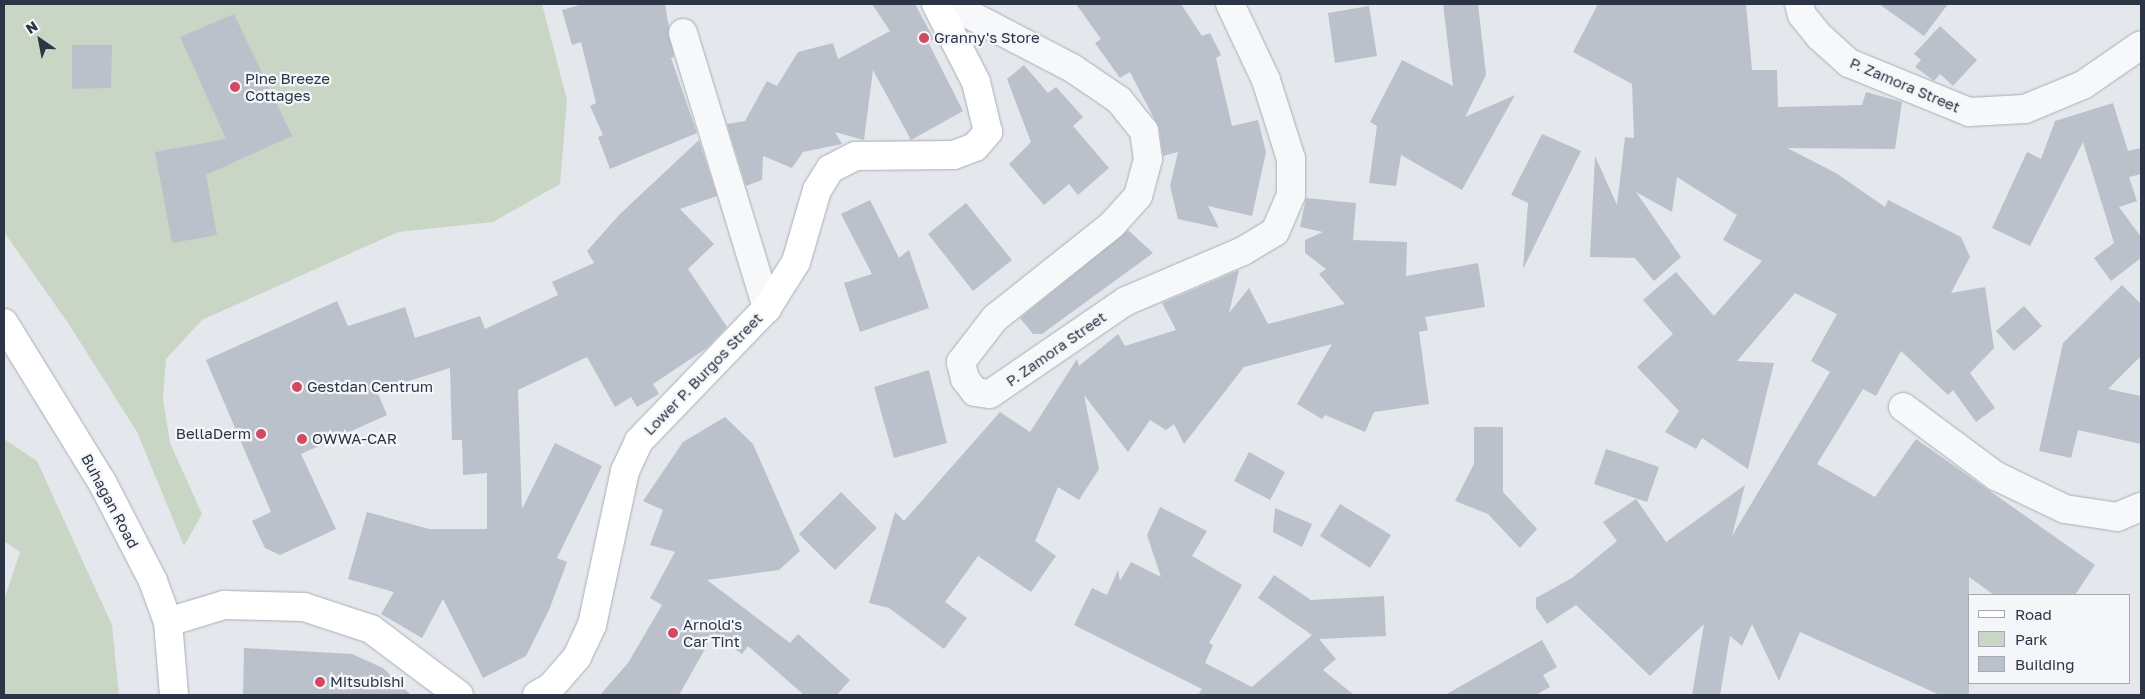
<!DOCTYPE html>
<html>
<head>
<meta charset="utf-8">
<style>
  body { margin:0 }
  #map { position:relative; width:2145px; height:699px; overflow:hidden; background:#e4e7ec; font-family:"Golos Text",sans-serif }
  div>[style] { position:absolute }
  .green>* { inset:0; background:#cad6c5 }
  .building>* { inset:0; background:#bbc1ca }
  .roads { filter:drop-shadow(0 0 1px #a9aeb7) drop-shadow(0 0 1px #a9aeb7) }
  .street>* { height:28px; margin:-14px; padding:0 14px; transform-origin:14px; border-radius:14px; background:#f7f8fa }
  .secondary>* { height:28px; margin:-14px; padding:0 14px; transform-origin:14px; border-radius:14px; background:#fff }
  .primary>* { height:28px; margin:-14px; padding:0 14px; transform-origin:14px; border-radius:14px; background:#fff }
  .dots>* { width:14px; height:14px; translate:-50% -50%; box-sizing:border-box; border:2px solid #f4f6f9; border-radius:50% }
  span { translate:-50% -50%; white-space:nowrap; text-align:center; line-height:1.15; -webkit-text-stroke:4.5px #f4f6f9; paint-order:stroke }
  .poi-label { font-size:15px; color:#2b3545 }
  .left { translate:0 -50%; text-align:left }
  .right { translate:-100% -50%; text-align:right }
  .street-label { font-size:15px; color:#2b3545 }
  .frame { position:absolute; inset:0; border:5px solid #2b3545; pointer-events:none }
  .legend { position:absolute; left:1968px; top:594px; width:162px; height:90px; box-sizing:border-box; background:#f4f6f9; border:1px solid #a4a9b1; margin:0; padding:6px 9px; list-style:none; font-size:15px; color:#2b3545 }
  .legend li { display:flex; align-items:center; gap:10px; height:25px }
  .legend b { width:25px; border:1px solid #a4a9b1 }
  .north { position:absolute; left:15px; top:15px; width:50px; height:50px; -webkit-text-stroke:4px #f4f6f9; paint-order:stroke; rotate:327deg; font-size:14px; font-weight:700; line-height:20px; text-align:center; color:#2b3545 }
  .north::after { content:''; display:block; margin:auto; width:18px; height:22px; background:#2b3545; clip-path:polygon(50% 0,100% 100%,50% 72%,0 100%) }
</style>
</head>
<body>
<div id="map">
  <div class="green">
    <div style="clip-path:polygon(4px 4px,542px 4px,567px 100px,560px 184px,493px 222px,398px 232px,202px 320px,166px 359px,163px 399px,170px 443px,202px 514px,184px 546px,137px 432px,68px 323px,4px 232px)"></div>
    <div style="clip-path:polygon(4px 439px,37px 461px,112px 625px,119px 695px,4px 695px,4px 600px,20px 552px,4px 541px)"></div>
  </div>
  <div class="building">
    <div style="clip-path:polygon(583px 4px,665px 4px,674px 57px,671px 58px,697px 133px,610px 169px,598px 137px,603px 135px,590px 106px,596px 103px,581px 42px,572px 45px,562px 10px)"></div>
    <div style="clip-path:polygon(872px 4px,915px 4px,934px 39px,928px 42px,963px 111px,911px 140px,873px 70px,864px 140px,835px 132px,842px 144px,803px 152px,792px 168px,763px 156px,762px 180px,746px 186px,727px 124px,745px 121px,767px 81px,777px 86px,798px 52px,833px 43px,838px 59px,890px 31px)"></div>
    <div style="clip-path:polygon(1076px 4px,1181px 4px,1202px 36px,1210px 33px,1221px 55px,1216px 58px,1232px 126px,1258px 120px,1266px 152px,1252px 216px,1208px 206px,1219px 228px,1178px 219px,1170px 186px,1178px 152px,1163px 156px,1159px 128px,1130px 72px,1120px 78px,1095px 43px,1101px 39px)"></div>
    <div style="clip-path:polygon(1443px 4px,1478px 4px,1486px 75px,1465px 117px,1515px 95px,1462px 190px,1401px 155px,1396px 186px,1369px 183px,1377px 126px,1370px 122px,1402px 60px,1453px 86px)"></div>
    <div style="clip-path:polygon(1598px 4px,1746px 4px,1752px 70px,1777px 70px,1778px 107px,1862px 105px,1866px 92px,1902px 102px,1895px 149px,1787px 148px,1836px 173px,1885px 207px,1888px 200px,1961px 237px,1970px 257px,1951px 293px,1985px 287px,1994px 348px,1970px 373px,1995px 408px,1976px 422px,1953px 390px,1948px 395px,1901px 351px,1876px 396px,1863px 389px,1817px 464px,1875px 497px,1916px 439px,2095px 565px,2075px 595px,1994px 595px,1969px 577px,1969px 695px,1940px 695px,1800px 632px,1779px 681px,1752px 624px,1742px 646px,1730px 636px,1720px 695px,1692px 695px,1704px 624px,1650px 676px,1576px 605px,1547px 624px,1536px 608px,1536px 598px,1572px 578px,1617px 541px,1603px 522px,1636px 499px,1666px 542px,1745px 485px,1732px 536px,1830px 372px,1811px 361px,1837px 314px,1795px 293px,1737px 361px,1774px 363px,1748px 469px,1702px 438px,1696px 449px,1665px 432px,1679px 411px,1637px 367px,1673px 334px,1643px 300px,1676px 272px,1714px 316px,1762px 261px,1723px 240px,1737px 215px,1677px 177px,1672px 212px,1636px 192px,1681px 257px,1654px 281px,1635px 258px,1590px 257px,1595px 156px,1617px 205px,1625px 137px,1634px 138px,1632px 84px,1573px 52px)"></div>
    <div style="clip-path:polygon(1879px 4px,1948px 4px,1924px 36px)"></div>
    <div style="clip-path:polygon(1369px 6px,1377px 56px,1335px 63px,1328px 13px)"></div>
    <div style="clip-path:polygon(234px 14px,292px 136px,206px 175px,217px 235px,172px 243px,155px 152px,226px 139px,180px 37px)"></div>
    <div style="clip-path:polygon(1940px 26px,1977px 60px,1953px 86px,1940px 74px,1934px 81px,1915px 67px,1921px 60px,1914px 54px)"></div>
    <div style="clip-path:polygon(72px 45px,112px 45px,111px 88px,72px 89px)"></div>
    <div style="clip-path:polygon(1024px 65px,1048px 93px,1056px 87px,1083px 117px,1073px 126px,1109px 168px,1078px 195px,1069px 184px,1044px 205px,1009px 164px,1031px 142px,1007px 79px)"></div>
    <div style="clip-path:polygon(2113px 103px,2128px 151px,2141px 148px,2141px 174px,2129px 177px,2137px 201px,2119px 207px,2141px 237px,2141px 258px,2111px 281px,2094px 258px,2114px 243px,2083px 142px,2030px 246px,1992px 228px,2027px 152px,2041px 159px,2055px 121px)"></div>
    <div style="clip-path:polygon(1542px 134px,1581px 151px,1523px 269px,1528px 203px,1511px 195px)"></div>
    <div style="clip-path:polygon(699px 140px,717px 196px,680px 209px,714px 244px,688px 269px,727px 327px,707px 348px,653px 384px,659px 394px,637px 407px,631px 397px,615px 407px,587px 357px,518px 390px,522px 509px,555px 443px,602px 466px,557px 558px,567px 562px,549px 610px,526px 656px,483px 678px,443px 599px,422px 638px,381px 614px,394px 592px,348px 579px,367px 512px,429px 529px,487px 529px,487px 473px,463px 475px,462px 440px,452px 440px,450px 368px,377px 391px,387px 415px,301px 454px,336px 529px,280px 555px,265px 548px,252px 521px,271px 512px,206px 360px,337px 301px,348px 326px,405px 307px,415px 338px,480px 316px,485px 329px,558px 295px,552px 282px,594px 263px,587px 251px,620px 214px)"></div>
    <div style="clip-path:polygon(1306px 198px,1356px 203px,1353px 240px,1407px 242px,1406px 276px,1478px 263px,1485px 307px,1425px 317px,1428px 330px,1419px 332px,1429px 404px,1374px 412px,1365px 432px,1325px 415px,1322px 419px,1297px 404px,1332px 344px,1244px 367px,1184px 444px,1174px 424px,1166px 430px,1150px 420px,1128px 452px,1084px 395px,1099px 469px,1079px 500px,1058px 487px,1035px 541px,1056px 556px,1031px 592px,978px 556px,945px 602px,967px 618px,944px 649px,889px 608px,869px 603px,895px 512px,904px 521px,1000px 412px,1030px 432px,1077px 359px,1079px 366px,1118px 334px,1125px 346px,1176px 330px,1162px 303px,1239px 270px,1229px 313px,1249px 288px,1268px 324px,1345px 304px,1319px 274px,1326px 269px,1305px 253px,1305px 240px,1323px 232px,1300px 227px)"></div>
    <div style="clip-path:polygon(870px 200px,899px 258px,909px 250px,929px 308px,860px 332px,844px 283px,872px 274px,841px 214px)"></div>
    <div style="clip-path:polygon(966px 203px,1012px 260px,973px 291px,928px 234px)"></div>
    <div style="clip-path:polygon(1128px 230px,1153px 253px,1042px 334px,1033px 334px,1020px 318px)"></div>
    <div style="clip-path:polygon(2122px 285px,2141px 304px,2141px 356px,2108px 389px,2141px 396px,2141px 444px,2078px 430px,2071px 458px,2039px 451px,2063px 343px)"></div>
    <div style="clip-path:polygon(2024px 306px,2042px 326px,2014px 351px,1996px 331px)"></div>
    <div style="clip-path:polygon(929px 370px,947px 443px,894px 458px,874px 387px)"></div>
    <div style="clip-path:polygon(725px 417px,753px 444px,800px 551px,779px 570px,707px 580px,790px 643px,798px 634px,850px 680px,837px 695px,804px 695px,748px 646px,742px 654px,714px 633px,679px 695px,600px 695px,628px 663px,662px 605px,650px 598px,675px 552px,650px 545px,663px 510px,643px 501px,683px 442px)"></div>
    <div style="clip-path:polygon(1474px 427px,1503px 427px,1503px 492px,1537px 529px,1520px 548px,1488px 514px,1455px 501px,1474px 464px)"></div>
    <div style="clip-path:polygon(1606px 449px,1659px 467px,1647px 502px,1594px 484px)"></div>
    <div style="clip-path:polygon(1249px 452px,1285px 472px,1270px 500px,1234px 481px)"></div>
    <div style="clip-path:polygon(841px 492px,877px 528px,835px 570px,799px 534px)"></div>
    <div style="clip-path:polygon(1340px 504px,1391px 535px,1370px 568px,1320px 536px)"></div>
    <div style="clip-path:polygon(1160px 507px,1207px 531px,1192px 556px,1242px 585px,1209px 643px,1213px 645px,1205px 663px,1252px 687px,1312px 635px,1258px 598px,1274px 575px,1311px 600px,1384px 596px,1386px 636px,1319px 639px,1336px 659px,1323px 670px,1354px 695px,1198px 695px,1202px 689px,1074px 625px,1092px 588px,1107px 595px,1118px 570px,1120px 581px,1131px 562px,1161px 577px,1147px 535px)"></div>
    <div style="clip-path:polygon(1275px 508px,1312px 524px,1302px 547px,1273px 532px)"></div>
    <div style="clip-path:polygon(1542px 640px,1557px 667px,1543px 675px,1550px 687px,1536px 695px,1445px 695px)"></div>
    <div style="clip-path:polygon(244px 648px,352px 654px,383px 668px,411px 695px,243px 695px)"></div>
  </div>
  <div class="roads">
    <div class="street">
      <div style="left:949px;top:4px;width:139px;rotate:27.5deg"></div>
      <div style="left:1072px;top:68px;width:57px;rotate:34.2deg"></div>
      <div style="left:1119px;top:100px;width:40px;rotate:51deg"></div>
      <div style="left:1144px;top:131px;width:28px;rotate:82deg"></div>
      <div style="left:1148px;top:159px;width:38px;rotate:105deg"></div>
      <div style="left:1138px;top:196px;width:39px;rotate:132deg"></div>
      <div style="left:1112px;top:225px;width:149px;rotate:141.5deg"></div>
      <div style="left:995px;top:318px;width:56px;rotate:127.7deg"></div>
      <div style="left:961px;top:362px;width:17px;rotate:77deg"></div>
      <div style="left:965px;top:379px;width:16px;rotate:52deg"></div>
      <div style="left:975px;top:392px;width:15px;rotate:8deg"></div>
      <div style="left:990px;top:394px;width:165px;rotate:-34.4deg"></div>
      <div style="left:1126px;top:301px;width:127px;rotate:-23.1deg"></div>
      <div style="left:1243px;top:251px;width:37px;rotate:-31deg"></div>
      <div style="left:1275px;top:232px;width:40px;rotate:-66.6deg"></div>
      <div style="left:1291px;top:195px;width:36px;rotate:-90deg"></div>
      <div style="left:1291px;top:159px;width:83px;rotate:-107.6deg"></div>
      <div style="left:1266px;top:80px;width:84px;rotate:-115.3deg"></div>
      <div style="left:1799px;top:4px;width:11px;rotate:75deg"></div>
      <div style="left:1802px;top:15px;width:28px;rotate:51deg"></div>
      <div style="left:1820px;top:37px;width:39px;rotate:42deg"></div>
      <div style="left:1849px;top:63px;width:130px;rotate:22.2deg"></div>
      <div style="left:1969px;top:112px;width:56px;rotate:-3.1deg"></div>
      <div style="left:2025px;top:109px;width:63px;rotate:-22.5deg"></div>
      <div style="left:2083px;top:85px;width:70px;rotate:-34.6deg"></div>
      <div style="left:683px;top:33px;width:288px;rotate:73deg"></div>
      <div style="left:1903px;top:407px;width:116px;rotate:36.6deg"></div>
      <div style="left:1996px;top:476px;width:76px;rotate:25.6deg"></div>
      <div style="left:2065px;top:509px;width:53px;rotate:8.7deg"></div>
      <div style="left:2117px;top:517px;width:26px;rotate:-23deg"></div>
    </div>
    <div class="secondary">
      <div style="left:168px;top:622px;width:59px;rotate:-16.9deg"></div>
      <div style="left:224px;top:605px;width:80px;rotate:1.4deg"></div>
      <div style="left:304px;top:607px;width:71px;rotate:18.2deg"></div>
      <div style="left:371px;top:629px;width:110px;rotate:36.9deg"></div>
      <div style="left:537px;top:695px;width:16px;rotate:-30deg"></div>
      <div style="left:551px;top:687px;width:40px;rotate:-49deg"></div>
      <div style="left:577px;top:657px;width:35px;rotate:-65deg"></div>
      <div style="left:592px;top:625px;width:157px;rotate:-77.9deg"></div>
      <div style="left:625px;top:471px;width:33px;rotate:-65deg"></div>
      <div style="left:639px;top:441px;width:185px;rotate:-46.1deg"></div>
      <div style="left:767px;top:308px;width:54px;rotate:-57.8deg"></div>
      <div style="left:796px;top:262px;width:75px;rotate:-73.7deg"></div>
      <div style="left:817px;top:190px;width:25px;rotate:-58deg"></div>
      <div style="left:830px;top:169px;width:29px;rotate:-27deg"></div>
      <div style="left:856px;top:156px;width:98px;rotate:-0.6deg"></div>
      <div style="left:954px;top:155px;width:22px;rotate:-21deg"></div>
      <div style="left:975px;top:147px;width:20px;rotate:-49deg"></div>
      <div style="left:988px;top:132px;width:51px;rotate:-103.5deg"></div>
      <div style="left:976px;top:82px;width:88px;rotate:-117.1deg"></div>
    </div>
    <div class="primary">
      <div style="left:4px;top:323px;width:187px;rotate:58.4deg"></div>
      <div style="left:102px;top:482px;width:111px;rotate:62.7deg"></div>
      <div style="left:153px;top:581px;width:44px;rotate:69.9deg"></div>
      <div style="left:168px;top:622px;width:73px;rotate:85.3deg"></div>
    </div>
  </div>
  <div class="dots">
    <div style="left:924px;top:38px;background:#d14963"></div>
    <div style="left:235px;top:87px;background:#d14963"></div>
    <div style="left:297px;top:387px;background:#d14963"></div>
    <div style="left:261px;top:434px;background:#d14963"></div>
    <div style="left:302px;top:439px;background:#d14963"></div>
    <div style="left:673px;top:633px;background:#d14963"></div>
    <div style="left:320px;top:682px;background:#d14963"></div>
  </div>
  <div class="poi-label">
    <span class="left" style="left:934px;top:38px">Granny's Store</span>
    <span class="left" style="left:245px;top:87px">Pine Breeze<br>Cottages</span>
    <span class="left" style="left:307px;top:387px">Gestdan Centrum</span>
    <span class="right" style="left:251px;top:434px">BellaDerm</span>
    <span class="left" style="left:312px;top:439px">OWWA-CAR</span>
    <span class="left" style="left:683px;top:633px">Arnold's<br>Car Tint</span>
    <span class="left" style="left:330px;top:682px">Mitsubishi</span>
  </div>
  <div class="street-label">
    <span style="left:1905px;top:85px;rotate:23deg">P. Zamora Street</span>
    <span style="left:1056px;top:349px;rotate:-35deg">P. Zamora Street</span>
    <span style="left:703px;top:374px;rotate:-46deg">Lower P. Burgos Street</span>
    <span style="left:110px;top:501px;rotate:62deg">Buhagan Road</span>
  </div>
  <div class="frame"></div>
  <ul class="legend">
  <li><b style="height:6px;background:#fff"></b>Road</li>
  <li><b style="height:14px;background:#cad6c5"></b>Park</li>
  <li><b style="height:14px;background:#bbc1ca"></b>Building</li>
  </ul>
  <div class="north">N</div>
</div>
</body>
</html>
